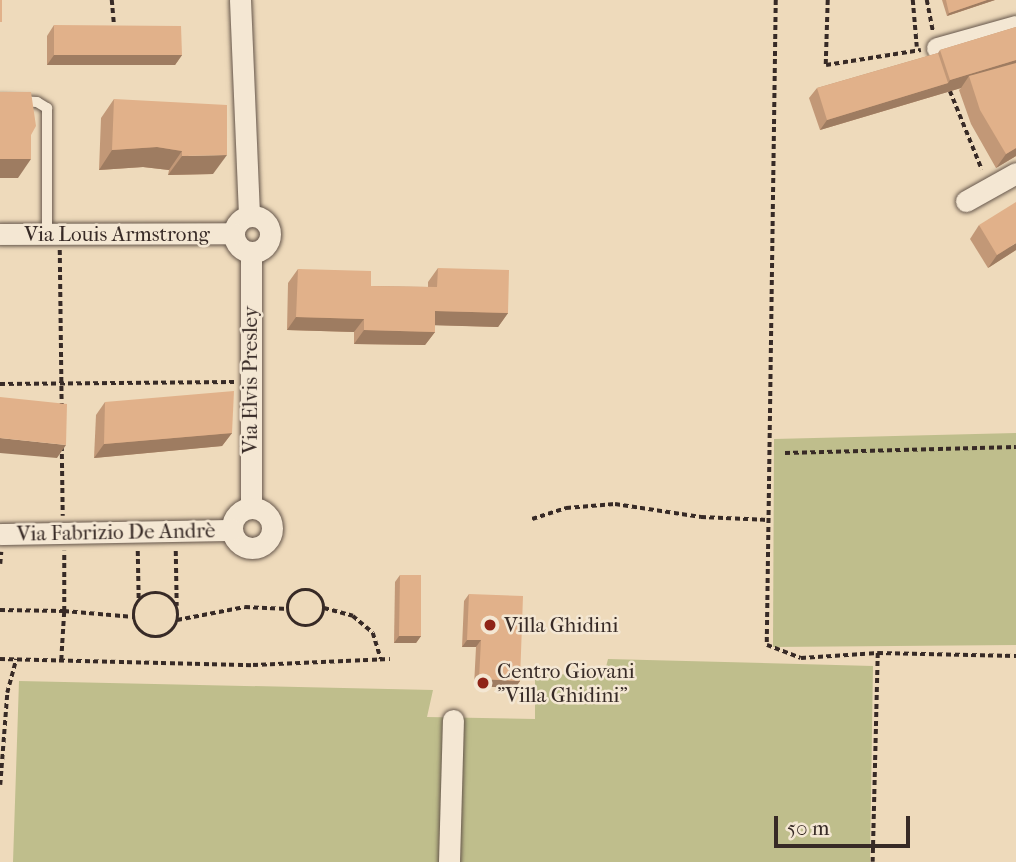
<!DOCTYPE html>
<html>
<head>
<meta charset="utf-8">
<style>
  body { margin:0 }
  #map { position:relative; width:1016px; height:862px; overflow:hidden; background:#eedabb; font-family:"IM FELL French Canon",serif }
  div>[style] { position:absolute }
  .green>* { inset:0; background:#bfbe8c }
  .path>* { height:3.5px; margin-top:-1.75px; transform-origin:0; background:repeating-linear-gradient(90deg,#372a26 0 5px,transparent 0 8.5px) }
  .path>.ring { margin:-1.75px; padding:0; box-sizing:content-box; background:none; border:3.5px solid #372a26; border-radius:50% }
  .roads { filter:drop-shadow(0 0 2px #65564b) drop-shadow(0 0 2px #65564b) }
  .service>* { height:10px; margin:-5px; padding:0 5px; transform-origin:5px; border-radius:5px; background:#f4e7d3 }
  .minor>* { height:21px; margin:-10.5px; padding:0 10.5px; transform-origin:10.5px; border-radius:10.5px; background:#f4e7d3 }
  .minor>.ring { margin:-10.5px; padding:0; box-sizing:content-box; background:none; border:21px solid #f4e7d3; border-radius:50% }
  .wall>* { inset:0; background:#c29877 }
  .shaded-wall>* { inset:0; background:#9e7c61 }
  .building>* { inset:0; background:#e1b18a }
  .dots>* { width:19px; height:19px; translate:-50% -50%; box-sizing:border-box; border:4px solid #f4e7d3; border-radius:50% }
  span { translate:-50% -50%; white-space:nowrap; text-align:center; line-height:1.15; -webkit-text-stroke:5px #f4e7d3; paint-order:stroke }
  .street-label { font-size:21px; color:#372a26 }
  .poi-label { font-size:21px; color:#372a26 }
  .left { translate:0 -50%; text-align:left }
  .scale { position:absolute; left:774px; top:816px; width:136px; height:32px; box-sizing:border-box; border:4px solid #372a26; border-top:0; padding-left:9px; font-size:21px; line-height:24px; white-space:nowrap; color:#372a26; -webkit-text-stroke:5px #f4e7d3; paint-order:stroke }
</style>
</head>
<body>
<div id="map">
  <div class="green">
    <div style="clip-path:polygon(1016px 433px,1016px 645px,773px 647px,774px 439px)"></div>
    <div style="clip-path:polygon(608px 659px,873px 666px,870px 862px,13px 862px,19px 681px,433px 690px,427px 717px,535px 719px,535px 674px,604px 675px)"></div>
  </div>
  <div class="path">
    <div style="left:112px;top:0;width:25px;rotate:85deg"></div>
    <div style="left:776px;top:0;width:645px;rotate:90.8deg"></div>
    <div style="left:767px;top:645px;width:36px;rotate:21deg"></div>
    <div style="left:801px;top:658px;width:77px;rotate:-3.7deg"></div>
    <div style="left:878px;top:653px;width:209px;rotate:91.4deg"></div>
    <div style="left:828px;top:0;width:65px;rotate:91.8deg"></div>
    <div style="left:826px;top:65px;width:96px;rotate:-9deg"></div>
    <div style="left:913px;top:0;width:47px;rotate:85.1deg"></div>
    <div style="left:927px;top:0;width:32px;rotate:79deg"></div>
    <div style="left:950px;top:91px;width:85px;rotate:67.9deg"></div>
    <div style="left:60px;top:250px;width:157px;rotate:89.3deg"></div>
    <div style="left:0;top:384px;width:234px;rotate:-0.5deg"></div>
    <div style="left:62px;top:446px;width:70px;rotate:89.2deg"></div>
    <div style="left:785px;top:453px;width:231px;rotate:-1.5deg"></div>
    <div style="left:532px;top:519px;width:36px;rotate:-18deg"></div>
    <div style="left:566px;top:508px;width:49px;rotate:-4.7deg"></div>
    <div style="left:615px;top:504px;width:87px;rotate:8.6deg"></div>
    <div style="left:701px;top:517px;width:67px;rotate:2.6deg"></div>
    <div style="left:138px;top:551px;width:50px;rotate:88.9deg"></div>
    <div style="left:176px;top:551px;width:55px;rotate:89deg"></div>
    <div style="left:0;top:564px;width:12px;rotate:-85deg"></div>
    <div class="ring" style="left:288px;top:590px;width:32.5px;height:32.5px"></div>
    <div class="ring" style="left:134px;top:593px;width:40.5px;height:40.5px"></div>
    <div style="left:324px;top:608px;width:30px;rotate:15deg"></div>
    <div style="left:353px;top:616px;width:26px;rotate:40deg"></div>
    <div style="left:373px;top:633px;width:27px;rotate:73deg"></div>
    <div style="left:0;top:610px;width:64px;rotate:0.9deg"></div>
    <div style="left:64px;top:611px;width:60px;rotate:-90deg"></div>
    <div style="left:177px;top:620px;width:69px;rotate:-10.8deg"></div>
    <div style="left:245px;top:607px;width:44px;rotate:2.6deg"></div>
    <div style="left:878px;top:653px;width:138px;rotate:1.2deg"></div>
    <div style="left:0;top:659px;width:253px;rotate:1.4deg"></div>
    <div style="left:253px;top:665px;width:137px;rotate:-2.5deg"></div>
    <div style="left:61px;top:660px;width:49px;rotate:-86.5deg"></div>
    <div style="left:64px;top:611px;width:70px;rotate:4.9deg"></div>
    <div style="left:0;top:785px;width:92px;rotate:-85.6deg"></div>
    <div style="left:7px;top:693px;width:35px;rotate:-75deg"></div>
  </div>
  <div class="roads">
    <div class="service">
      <div style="left:0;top:100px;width:37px;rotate:3deg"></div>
      <div style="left:37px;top:102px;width:12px;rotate:31deg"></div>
      <div style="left:47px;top:108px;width:127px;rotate:90deg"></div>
    </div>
    <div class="minor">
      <div style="left:240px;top:0;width:216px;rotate:87.6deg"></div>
      <div style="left:937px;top:48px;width:82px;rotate:-15.6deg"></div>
      <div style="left:966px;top:201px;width:57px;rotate:-29.2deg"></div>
      <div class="ring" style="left:234px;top:216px;width:15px;height:15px"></div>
      <div style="left:0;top:234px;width:234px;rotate:-0.2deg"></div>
      <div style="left:251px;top:508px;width:255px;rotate:-90deg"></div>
      <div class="ring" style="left:232px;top:508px;width:19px;height:19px"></div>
      <div style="left:0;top:534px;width:232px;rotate:-1deg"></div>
      <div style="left:449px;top:862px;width:142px;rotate:-88.4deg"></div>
    </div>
  </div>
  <div class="wall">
    <div style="clip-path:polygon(942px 0,995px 0,947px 16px)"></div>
    <div style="clip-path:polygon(54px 25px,182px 55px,175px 65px,47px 65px,47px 36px)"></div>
    <div style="clip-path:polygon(1016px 27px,1016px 156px,996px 168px,971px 124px,959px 90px,961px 88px,820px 130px,809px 98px,817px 88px,938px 53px,940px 50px)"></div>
    <div style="clip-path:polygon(114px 99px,213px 174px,168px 175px,169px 170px,143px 167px,99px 170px,101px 118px)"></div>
    <div style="clip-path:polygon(979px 225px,1016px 250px,988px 268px,970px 239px)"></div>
    <div style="clip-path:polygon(438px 268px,508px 313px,498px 327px,435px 325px,435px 332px,425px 345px,354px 344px,354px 332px,287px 330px,288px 283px,298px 269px,371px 286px,428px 287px,428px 282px)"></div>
    <div style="clip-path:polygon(105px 402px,232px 433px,222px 446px,94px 458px,96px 415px)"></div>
    <div style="clip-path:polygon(400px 575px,421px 636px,416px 643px,394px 643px,395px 582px)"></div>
    <div style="clip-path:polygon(469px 594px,520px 681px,515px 688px,474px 686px,476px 647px,462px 647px,464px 601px)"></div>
  </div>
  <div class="shaded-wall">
    <div style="clip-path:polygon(987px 0,995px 0,947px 16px,949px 13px)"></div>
    <div style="clip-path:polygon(54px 55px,182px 55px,175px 65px,47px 65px)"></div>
    <div style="clip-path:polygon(1016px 60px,1016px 71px,969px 76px,961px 88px,820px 130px,827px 120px,948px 83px,950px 80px)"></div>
    <div style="clip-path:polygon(157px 147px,182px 151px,169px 170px,143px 167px,99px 170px,112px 150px)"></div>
    <div style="clip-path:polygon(1016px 148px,1016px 156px,996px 168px,1006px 154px)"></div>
    <div style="clip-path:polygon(227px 155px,213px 174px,168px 175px,182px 156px)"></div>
    <div style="clip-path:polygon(0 159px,31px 159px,18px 178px,0 178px)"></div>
    <div style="clip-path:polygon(1016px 243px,1016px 250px,988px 268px,997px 255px)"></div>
    <div style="clip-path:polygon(435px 311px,508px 313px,498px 327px,426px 325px)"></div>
    <div style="clip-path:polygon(296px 317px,364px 319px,354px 332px,287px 330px)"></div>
    <div style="clip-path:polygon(364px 330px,435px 332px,425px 345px,354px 344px)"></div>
    <div style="clip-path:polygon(232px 433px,222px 446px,94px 458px,104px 444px)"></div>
    <div style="clip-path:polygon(0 438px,66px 445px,57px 458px,0 453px)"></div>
    <div style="clip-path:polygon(399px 636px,421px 636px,416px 643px,394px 643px)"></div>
    <div style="clip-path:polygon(467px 640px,481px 640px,476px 647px,462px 647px)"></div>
    <div style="clip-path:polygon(479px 679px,520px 681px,515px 688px,474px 686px)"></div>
  </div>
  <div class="building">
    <div style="clip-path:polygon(0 0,2px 0,2px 22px,0 22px)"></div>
    <div style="clip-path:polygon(946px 0,987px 0,949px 13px)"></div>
    <div style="clip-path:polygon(54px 25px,181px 26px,182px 55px,54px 55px)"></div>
    <div style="clip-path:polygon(1016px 27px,1016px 60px,950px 80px,940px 50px)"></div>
    <div style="clip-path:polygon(938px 53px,948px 83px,827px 120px,817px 88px)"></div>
    <div style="clip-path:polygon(1016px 63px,1016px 148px,1006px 154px,980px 110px,969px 76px)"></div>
    <div style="clip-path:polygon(0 92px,31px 92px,36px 126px,31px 135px,31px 159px,0 159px)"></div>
    <div style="clip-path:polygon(114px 99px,227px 105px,227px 155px,182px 156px,182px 151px,157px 147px,112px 150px)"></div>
    <div style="clip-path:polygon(1016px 202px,1016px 243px,997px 255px,979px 225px)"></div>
    <div style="clip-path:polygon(438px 268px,509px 270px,508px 313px,435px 311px,435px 332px,364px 330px,364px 319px,296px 317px,298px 269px,371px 271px,371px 286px,437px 287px)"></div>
    <div style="clip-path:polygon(234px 391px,232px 433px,104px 444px,105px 402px)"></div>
    <div style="clip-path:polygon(0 397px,67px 404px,66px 445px,0 438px)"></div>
    <div style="clip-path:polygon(400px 575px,421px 575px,421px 636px,399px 636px)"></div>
    <div style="clip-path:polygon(469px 594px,523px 596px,520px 681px,479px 679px,481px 640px,467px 640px)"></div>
  </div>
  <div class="dots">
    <div style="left:490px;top:625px;background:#8f2418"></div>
    <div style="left:483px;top:683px;background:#8f2418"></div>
  </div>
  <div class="street-label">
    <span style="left:117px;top:234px">Via Louis Armstrong</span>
    <span style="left:250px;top:380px;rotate:-90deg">Via Elvis Presley</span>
    <span style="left:116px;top:532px;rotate:-1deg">Via Fabrizio De Andrè</span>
  </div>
  <div class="poi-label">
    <span class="left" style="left:504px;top:625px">Villa Ghidini</span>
    <span class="left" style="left:497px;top:683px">Centro Giovani<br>"Villa Ghidini"</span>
  </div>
  <div class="scale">50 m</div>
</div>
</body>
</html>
